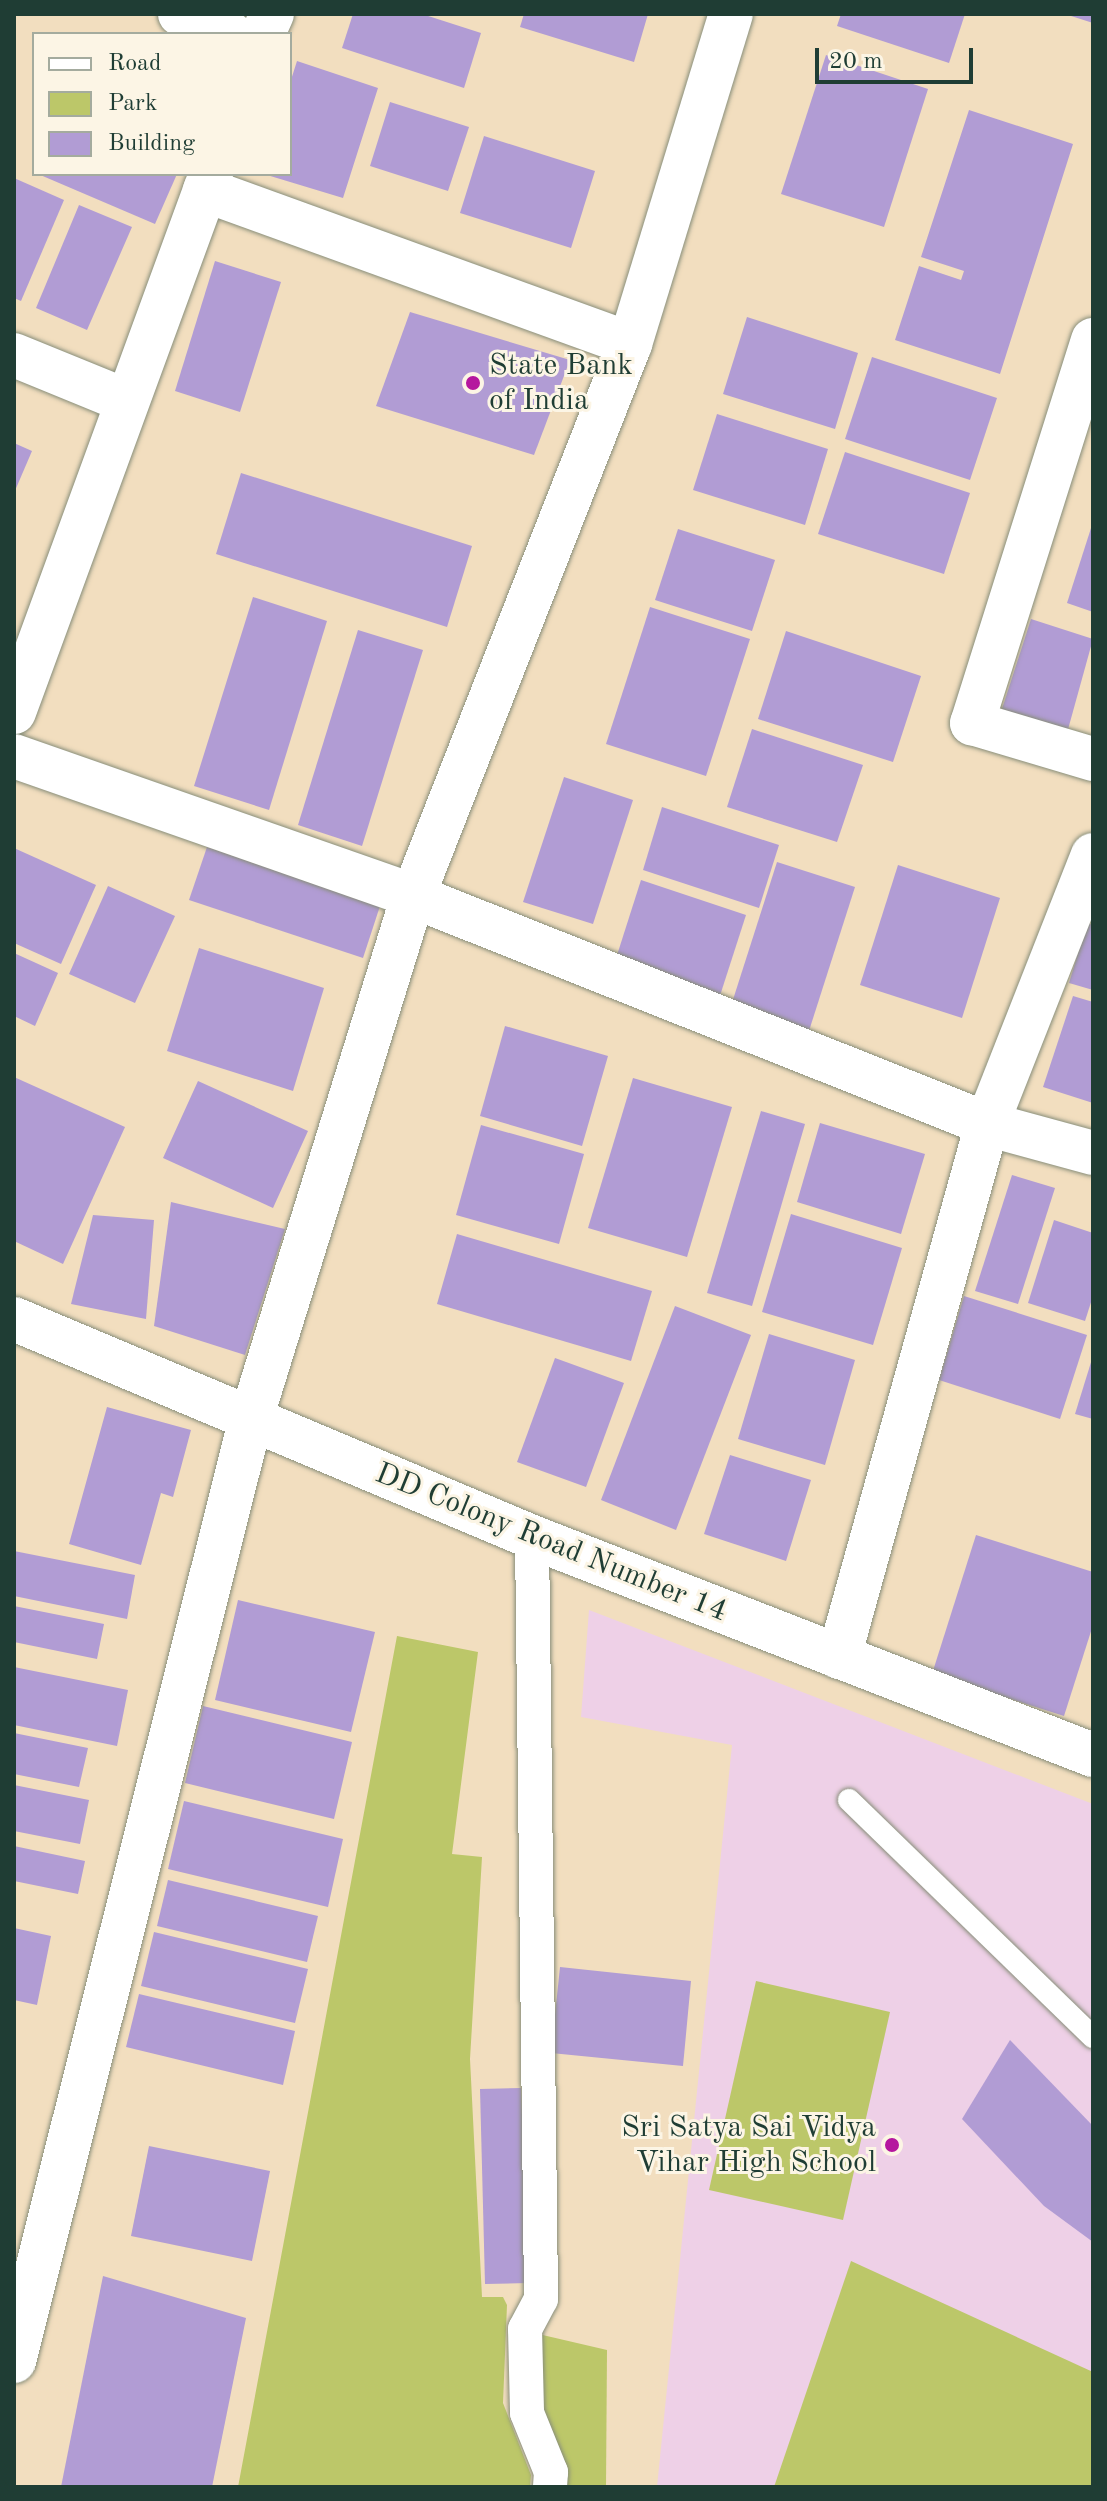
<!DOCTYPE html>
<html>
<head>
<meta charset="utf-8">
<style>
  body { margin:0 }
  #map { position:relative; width:1107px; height:2501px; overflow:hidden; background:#f2debf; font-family:"Old Standard TT",serif }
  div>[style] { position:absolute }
  .built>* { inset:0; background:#eed0e7 }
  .green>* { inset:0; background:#bcc769 }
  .building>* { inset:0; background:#b19cd4 }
  .roads { filter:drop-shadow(0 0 2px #888e7a) drop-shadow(0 0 2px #888e7a) }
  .service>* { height:22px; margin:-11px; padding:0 11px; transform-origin:11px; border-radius:11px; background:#fff }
  .pedestrian>* { height:34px; margin:-17px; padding:0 17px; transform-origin:17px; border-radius:17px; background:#fff }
  .minor>* { height:44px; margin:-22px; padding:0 22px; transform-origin:22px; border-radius:22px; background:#fff }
  .dots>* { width:22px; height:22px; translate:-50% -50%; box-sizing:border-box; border:4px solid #fcf5e5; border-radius:50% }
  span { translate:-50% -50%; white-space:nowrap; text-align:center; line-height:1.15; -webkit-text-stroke:6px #fcf5e5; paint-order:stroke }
  .poi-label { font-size:30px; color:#1f3d34 }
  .left { translate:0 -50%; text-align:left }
  .right { translate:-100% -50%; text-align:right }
  .street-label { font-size:30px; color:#1f3d34 }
  .frame { position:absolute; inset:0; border:16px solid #1f3d34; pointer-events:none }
  .legend { position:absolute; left:32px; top:32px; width:260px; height:144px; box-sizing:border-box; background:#fcf5e5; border:2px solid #a4ab9e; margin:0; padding:10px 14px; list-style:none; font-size:24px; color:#1f3d34 }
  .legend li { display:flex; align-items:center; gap:16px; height:40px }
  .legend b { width:40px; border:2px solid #a4ab9e }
  .scale { position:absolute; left:815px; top:48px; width:158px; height:36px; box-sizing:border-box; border:4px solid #1f3d34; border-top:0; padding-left:10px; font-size:24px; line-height:28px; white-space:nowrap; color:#1f3d34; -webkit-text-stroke:6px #fcf5e5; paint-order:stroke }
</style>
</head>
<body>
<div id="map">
  <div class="built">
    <div style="clip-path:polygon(589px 1610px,1093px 1804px,1093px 2487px,657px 2487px,732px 1745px,581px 1717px)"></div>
  </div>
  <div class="green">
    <div style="clip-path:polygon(397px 1636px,478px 1652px,452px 1854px,482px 1857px,470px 2059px,482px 2297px,503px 2297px,507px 2305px,503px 2403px,531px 2475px,530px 2487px,238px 2487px)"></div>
    <div style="clip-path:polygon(756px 1981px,890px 2012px,843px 2220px,709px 2190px)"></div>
    <div style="clip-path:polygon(851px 2261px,1093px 2372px,1093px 2487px,774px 2487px)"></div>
    <div style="clip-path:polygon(534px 2333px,607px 2350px,606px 2487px,557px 2487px,534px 2412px)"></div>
  </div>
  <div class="building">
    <div style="clip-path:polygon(353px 14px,422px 14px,481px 33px,464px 88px,342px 48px)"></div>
    <div style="clip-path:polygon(524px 14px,648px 14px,634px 62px,520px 27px)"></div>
    <div style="clip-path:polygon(841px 14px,965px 14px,949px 63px,837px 26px)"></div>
    <div style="clip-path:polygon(1068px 14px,1093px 14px,1093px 23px,1068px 15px)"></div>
    <div style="clip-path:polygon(826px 55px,928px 89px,884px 227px,781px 194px)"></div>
    <div style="clip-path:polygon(297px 61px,378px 88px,343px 198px,267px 175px,290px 174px,290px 83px)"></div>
    <div style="clip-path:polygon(390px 102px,469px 127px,448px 191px,370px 166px)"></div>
    <div style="clip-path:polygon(969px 110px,1073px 144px,1000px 374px,895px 340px,919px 266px,961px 280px,964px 271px,921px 257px)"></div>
    <div style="clip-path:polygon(484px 136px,595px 171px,571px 248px,460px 213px)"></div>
    <div style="clip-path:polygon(38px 174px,177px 174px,155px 224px)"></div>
    <div style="clip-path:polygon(14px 178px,64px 200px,21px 301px,14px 298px)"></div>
    <div style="clip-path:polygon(79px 205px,132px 227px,87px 330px,36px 308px)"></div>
    <div style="clip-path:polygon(215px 261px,281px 282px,240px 412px,175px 391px)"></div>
    <div style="clip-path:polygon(410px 312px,570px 360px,534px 455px,376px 406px)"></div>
    <div style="clip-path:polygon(747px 317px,858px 353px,835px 429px,723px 394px)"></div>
    <div style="clip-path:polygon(872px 357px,997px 398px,970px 480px,845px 439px)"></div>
    <div style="clip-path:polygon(717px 414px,828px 449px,805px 525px,693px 490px)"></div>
    <div style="clip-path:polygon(14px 443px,32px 451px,14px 493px)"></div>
    <div style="clip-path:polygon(845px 452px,970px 493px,944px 574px,818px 534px)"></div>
    <div style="clip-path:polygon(241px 473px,472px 546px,447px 627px,216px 554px)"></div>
    <div style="clip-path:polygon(1092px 525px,1093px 525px,1093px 612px,1067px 603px)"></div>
    <div style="clip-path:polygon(678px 529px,775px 560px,752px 631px,655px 600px)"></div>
    <div style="clip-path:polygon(253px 597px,327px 621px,269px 810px,194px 786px)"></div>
    <div style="clip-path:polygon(650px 607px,750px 639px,706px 776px,606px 744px)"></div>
    <div style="clip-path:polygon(1031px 619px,1093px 639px,1067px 733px,1001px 712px)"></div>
    <div style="clip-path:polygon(358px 630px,423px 650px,362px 846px,298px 825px)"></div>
    <div style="clip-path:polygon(786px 631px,921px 676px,893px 762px,758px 719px)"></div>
    <div style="clip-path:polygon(752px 729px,863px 765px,837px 842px,727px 807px)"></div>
    <div style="clip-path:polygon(564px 777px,633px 800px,593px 924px,523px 902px)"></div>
    <div style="clip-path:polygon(662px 807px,779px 845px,759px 908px,643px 870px)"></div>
    <div style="clip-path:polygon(207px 847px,380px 906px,363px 958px,189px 900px)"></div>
    <div style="clip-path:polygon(14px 848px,96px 885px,61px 964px,14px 943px)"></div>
    <div style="clip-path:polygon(777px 862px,855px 887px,808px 1034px,730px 1009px)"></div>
    <div style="clip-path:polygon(898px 865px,1000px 898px,962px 1018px,860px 985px)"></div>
    <div style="clip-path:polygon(641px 880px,746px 915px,716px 1008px,611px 974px)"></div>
    <div style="clip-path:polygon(108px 886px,175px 916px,135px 1003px,69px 974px)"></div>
    <div style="clip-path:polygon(1087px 923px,1093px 925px,1093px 990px,1069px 983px)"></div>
    <div style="clip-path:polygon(199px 948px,324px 988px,293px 1091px,167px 1051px)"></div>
    <div style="clip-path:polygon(14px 953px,58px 973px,35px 1026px,14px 1016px)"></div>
    <div style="clip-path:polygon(1073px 996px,1093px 1002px,1093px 1103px,1043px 1087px)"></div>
    <div style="clip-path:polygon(505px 1026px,608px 1056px,582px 1146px,480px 1116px)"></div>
    <div style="clip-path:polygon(14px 1077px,125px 1127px,63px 1264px,14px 1241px)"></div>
    <div style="clip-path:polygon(633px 1078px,732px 1107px,687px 1257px,588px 1228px)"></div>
    <div style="clip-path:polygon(198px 1081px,308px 1131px,273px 1208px,163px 1158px)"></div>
    <div style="clip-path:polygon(761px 1111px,805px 1124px,752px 1306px,707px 1293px)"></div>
    <div style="clip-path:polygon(820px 1123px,925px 1154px,901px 1234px,797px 1202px)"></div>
    <div style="clip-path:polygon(481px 1125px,584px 1154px,559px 1244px,456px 1215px)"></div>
    <div style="clip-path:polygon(1012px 1175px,1055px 1188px,1018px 1304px,975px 1291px)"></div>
    <div style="clip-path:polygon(171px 1202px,285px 1229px,245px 1355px,154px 1326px)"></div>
    <div style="clip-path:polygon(791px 1214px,902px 1248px,873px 1345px,762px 1312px)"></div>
    <div style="clip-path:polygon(93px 1215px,154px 1220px,146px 1319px,71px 1304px)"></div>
    <div style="clip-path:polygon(1054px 1220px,1093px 1233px,1093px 1296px,1085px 1321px,1028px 1303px)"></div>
    <div style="clip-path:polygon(457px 1234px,652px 1291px,631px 1361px,437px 1304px)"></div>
    <div style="clip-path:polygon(964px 1296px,1087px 1335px,1060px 1419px,939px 1380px)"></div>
    <div style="clip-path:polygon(675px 1306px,751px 1335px,676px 1530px,601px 1500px)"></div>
    <div style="clip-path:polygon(769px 1334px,855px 1360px,825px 1465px,738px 1439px)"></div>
    <div style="clip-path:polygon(555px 1358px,624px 1383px,586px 1487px,517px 1462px)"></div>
    <div style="clip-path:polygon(1092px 1359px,1093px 1359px,1093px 1419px,1075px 1414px)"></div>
    <div style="clip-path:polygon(107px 1407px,191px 1430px,173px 1497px,161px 1493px,141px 1565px,69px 1544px)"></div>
    <div style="clip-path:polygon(730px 1455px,811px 1480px,786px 1561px,704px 1534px)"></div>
    <div style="clip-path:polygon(976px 1535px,1093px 1572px,1093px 1625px,1064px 1716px,932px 1674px)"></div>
    <div style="clip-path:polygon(14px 1551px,135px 1575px,127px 1619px,14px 1596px)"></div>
    <div style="clip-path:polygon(238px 1600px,375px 1632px,351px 1732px,215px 1700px)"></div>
    <div style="clip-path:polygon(14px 1606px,104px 1624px,97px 1659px,14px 1642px)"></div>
    <div style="clip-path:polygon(14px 1667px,128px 1690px,117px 1746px,14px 1725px)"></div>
    <div style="clip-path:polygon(203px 1706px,352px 1742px,334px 1819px,185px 1783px)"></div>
    <div style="clip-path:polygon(14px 1733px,88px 1748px,79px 1787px,14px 1774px)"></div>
    <div style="clip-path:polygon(14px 1785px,89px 1800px,80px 1844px,14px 1831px)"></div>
    <div style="clip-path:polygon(184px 1801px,343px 1839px,328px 1907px,168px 1869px)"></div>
    <div style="clip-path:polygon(14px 1846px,85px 1861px,78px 1894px,14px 1881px)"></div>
    <div style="clip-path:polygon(168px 1880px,318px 1916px,307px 1962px,157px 1926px)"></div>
    <div style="clip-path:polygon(14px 1928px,51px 1936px,37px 2005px,14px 2000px)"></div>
    <div style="clip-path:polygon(154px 1932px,308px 1969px,295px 2023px,141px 1986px)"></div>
    <div style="clip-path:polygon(560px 1967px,691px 1981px,683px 2066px,551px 2053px)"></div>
    <div style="clip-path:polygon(139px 1994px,295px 2031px,283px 2085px,126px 2047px)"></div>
    <div style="clip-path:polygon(1010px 2040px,1093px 2126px,1093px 2242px,1044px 2206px,962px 2119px)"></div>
    <div style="clip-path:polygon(521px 2088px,528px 2283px,485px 2284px,480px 2089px)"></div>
    <div style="clip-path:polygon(149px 2146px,270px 2171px,252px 2261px,131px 2236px)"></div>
    <div style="clip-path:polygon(103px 2276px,246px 2318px,212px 2487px,61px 2487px)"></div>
  </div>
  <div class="roads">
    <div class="service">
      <div style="left:849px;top:1800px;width:340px;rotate:44.2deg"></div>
    </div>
    <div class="pedestrian">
      <div style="left:532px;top:1537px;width:762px;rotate:89.32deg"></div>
      <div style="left:541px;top:2299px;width:34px;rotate:118deg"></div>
      <div style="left:525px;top:2329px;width:84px;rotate:88.6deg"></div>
      <div style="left:527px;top:2413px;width:64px;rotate:67.9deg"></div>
      <div style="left:551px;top:2472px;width:15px;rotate:94deg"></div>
    </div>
    <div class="minor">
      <div style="left:180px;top:14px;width:55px;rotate:21.4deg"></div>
      <div style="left:263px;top:34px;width:22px;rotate:-66deg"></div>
      <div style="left:205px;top:190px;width:452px;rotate:19.9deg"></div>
      <div style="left:1093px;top:340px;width:402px;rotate:107.5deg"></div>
      <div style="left:972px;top:723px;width:126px;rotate:16.6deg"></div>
      <div style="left:14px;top:355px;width:122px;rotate:22.2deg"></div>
      <div style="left:14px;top:712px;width:573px;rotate:-69.89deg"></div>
      <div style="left:14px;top:756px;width:423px;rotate:19.3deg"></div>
      <div style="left:413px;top:896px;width:618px;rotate:21.66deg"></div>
      <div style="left:987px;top:1124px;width:110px;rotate:15.3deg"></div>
      <div style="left:14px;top:1319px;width:562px;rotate:22.82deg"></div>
      <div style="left:532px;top:1537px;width:602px;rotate:21.24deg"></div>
      <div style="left:839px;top:1657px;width:553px;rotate:-74.48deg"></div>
      <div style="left:987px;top:1124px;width:289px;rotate:-68.5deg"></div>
      <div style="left:14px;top:2361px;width:968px;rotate:-75.89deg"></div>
      <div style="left:250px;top:1422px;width:551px;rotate:-72.78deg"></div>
      <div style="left:413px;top:896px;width:593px;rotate:-68.54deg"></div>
      <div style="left:630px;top:344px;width:345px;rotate:-73deg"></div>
    </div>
  </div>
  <div class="dots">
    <div style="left:473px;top:383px;background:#b5179e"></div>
    <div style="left:892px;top:2145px;background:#b5179e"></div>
  </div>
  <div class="poi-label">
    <span class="left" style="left:489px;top:383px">State Bank<br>of India</span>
    <span class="right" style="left:876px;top:2145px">Sri Satya Sai Vidya<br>Vihar High School</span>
  </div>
  <div class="street-label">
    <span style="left:551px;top:1543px;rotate:22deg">DD Colony Road Number 14</span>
  </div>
  <div class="frame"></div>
  <ul class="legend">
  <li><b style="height:10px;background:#fff"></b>Road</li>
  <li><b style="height:22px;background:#bcc769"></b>Park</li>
  <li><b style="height:22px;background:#b19cd4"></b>Building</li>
  </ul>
  <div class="scale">20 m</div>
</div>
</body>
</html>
